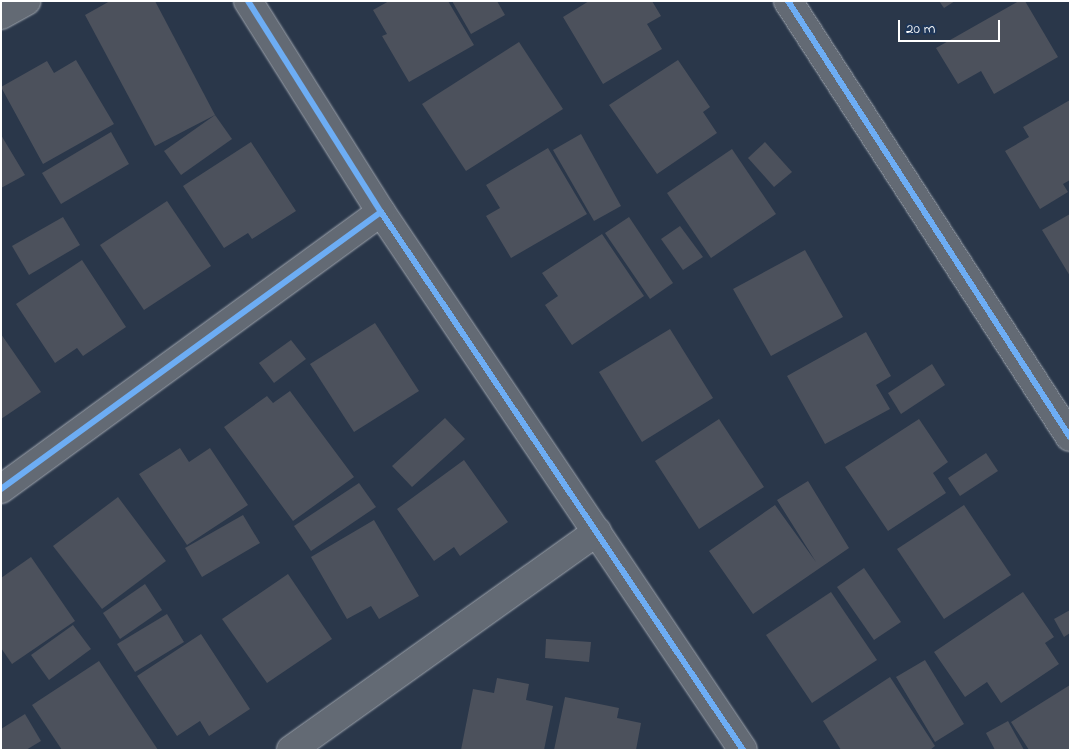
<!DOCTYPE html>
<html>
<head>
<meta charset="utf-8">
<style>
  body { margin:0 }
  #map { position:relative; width:1071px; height:751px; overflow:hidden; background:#2a374a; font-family:"Indie Flower",sans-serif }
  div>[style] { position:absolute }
  .building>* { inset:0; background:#4c515c }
  .roads { filter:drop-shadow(0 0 1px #9fa5ae) drop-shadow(0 0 1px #9fa5ae) }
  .minor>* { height:28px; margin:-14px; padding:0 14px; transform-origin:14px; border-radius:14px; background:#636a74 }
  .cycleway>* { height:6px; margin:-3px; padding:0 3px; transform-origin:3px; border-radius:3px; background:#6dadf4 }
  span { translate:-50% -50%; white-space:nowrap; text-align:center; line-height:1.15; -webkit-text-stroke:4px #1d3557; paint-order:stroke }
  .frame { position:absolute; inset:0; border:2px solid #fff; pointer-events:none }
  .scale { position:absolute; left:898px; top:20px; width:102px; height:22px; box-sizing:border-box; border:2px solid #fff; border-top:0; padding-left:6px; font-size:15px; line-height:18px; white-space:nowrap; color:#fff; -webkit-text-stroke:4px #1d3557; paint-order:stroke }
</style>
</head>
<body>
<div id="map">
  <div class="building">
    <div style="clip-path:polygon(110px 1px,155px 1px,215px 115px,155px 146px,85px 15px)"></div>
    <div style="clip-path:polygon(389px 1px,448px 1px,474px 45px,409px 82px,382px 36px,387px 34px,373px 10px)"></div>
    <div style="clip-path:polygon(452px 1px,497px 1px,505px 15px,471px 34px)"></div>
    <div style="clip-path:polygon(589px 1px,652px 1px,661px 16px,647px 24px,662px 49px,603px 84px,563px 17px)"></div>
    <div style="clip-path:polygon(939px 1px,955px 1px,944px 8px)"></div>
    <div style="clip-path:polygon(1019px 1px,1025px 1px,1058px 57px,994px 94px,981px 71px,958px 84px,936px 48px)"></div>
    <div style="clip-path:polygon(519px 42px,563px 109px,466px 171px,422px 104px)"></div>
    <div style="clip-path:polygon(76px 60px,114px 124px,43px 164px,1px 87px,47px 61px,54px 73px)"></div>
    <div style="clip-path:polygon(678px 60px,710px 107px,703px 112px,717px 133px,657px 174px,609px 105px)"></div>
    <div style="clip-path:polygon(1070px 100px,1070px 180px,1063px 184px,1068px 192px,1040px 209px,1005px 151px,1029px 137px,1023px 127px)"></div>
    <div style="clip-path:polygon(215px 115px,232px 139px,181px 175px,164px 151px)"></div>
    <div style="clip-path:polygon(111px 132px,129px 164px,61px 204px,42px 173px)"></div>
    <div style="clip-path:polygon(581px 134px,621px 206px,594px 221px,553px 150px)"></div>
    <div style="clip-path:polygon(1px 135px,25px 175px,1px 188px)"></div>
    <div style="clip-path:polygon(251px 142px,296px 211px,252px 239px,248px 233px,224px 248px,183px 186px)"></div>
    <div style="clip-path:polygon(765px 142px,792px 172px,774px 187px,748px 158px)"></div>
    <div style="clip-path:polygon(548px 148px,587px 214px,511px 258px,486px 216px,500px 208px,486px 185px)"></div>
    <div style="clip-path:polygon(732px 149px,776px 214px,711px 258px,667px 193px)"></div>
    <div style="clip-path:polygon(167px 201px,211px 266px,144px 310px,100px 245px)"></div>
    <div style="clip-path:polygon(1070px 214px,1070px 276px,1042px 230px)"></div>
    <div style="clip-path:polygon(63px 217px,80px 245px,29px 275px,12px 246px)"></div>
    <div style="clip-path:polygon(629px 217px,673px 283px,650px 299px,605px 233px)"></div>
    <div style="clip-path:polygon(680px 226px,703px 257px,683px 270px,661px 239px)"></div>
    <div style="clip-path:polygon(602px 234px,644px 296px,572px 345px,545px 305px,558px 296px,542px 273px)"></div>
    <div style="clip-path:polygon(805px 250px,843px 317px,771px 356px,733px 289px)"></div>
    <div style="clip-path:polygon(82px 260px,126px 327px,83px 356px,77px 348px,55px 363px,16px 304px)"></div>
    <div style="clip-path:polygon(375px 323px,419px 391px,354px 432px,310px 364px)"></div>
    <div style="clip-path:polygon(670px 329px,713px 398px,642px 442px,599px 372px)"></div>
    <div style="clip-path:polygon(866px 332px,891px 376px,876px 385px,890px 409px,825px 444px,787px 376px)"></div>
    <div style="clip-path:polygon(1px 334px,41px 392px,1px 419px)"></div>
    <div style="clip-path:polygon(291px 340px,306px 359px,274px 383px,259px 363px)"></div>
    <div style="clip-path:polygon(932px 364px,945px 385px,901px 414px,888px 393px)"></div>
    <div style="clip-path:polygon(290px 391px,354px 477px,293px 521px,224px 427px,267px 396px,273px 403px)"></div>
    <div style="clip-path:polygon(445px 418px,465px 439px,412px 487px,392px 466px)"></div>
    <div style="clip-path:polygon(719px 419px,764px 487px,699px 529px,655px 461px)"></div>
    <div style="clip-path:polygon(919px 419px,948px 462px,933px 473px,946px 493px,888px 531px,845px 467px)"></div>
    <div style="clip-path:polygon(180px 448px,189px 462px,210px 448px,248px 505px,187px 545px,139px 474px)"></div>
    <div style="clip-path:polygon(986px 453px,998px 471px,960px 496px,948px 478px)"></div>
    <div style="clip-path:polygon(464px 460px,508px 522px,460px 556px,454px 547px,434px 561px,397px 509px)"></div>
    <div style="clip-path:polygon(808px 481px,849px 548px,753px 614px,709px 551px,775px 505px,816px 562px,777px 500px)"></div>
    <div style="clip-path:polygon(359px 483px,376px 507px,311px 551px,294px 526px)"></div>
    <div style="clip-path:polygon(118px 497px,166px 561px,102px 609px,53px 546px)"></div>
    <div style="clip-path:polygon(964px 505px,1011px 575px,944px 619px,897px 549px)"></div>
    <div style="clip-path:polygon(243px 515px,260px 543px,202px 577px,185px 548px)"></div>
    <div style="clip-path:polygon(374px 520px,419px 596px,379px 619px,371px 606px,347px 619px,311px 557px)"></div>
    <div style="clip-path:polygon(31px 557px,75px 621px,12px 664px,1px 648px,1px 578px)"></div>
    <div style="clip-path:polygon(864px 568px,901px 622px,874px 640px,837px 587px)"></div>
    <div style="clip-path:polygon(288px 574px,332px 639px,267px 683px,222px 619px)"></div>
    <div style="clip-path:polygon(145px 584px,162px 610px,120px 639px,103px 613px)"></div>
    <div style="clip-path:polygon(831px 592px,877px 660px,812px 703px,766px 635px)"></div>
    <div style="clip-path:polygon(1023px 592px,1054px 637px,1045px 643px,1059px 664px,1001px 703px,987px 682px,965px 697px,934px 652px)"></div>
    <div style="clip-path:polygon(1070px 610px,1070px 633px,1064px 637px,1054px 619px)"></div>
    <div style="clip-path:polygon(167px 614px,184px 642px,135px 672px,117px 644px)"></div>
    <div style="clip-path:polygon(73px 625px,91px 649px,49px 680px,31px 655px)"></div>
    <div style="clip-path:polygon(201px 634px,250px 709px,209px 736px,200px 721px,177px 736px,137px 676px)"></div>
    <div style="clip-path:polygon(546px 639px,591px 642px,589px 662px,545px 658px)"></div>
    <div style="clip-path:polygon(925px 660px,964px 724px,935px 742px,896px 677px)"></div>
    <div style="clip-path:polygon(99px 661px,158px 750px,62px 750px,32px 705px)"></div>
    <div style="clip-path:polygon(890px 677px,935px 746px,930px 750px,841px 750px,823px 721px)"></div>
    <div style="clip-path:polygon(497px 678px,529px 684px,526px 700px,553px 706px,544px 750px,461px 750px,473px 689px,494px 693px)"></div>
    <div style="clip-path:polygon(1070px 685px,1070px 750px,1029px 750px,1011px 722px)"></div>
    <div style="clip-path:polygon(565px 697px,619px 708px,617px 718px,641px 723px,636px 750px,554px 750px)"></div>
    <div style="clip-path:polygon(25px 714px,41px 741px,26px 750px,1px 750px,1px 729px)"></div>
    <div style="clip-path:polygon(1008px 721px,1024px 750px,995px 750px,986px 733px)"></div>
  </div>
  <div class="roads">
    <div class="minor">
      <div style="left:248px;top:1px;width:249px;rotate:57.8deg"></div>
      <div style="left:381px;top:212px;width:648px;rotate:56.06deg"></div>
      <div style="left:788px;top:1px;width:519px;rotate:57.11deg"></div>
      <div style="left:1px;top:15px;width:29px;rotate:-29deg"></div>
      <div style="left:1px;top:489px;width:470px;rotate:-36.1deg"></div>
      <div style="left:291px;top:750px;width:376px;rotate:-35.5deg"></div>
    </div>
  </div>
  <div class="cycleway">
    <div style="left:248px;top:1px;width:249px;rotate:57.8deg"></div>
    <div style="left:381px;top:212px;width:648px;rotate:56.06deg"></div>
    <div style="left:788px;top:1px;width:519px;rotate:57.11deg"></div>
    <div style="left:1px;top:489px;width:470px;rotate:-36.1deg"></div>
  </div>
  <div class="frame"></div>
  <div class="scale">20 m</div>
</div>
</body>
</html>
